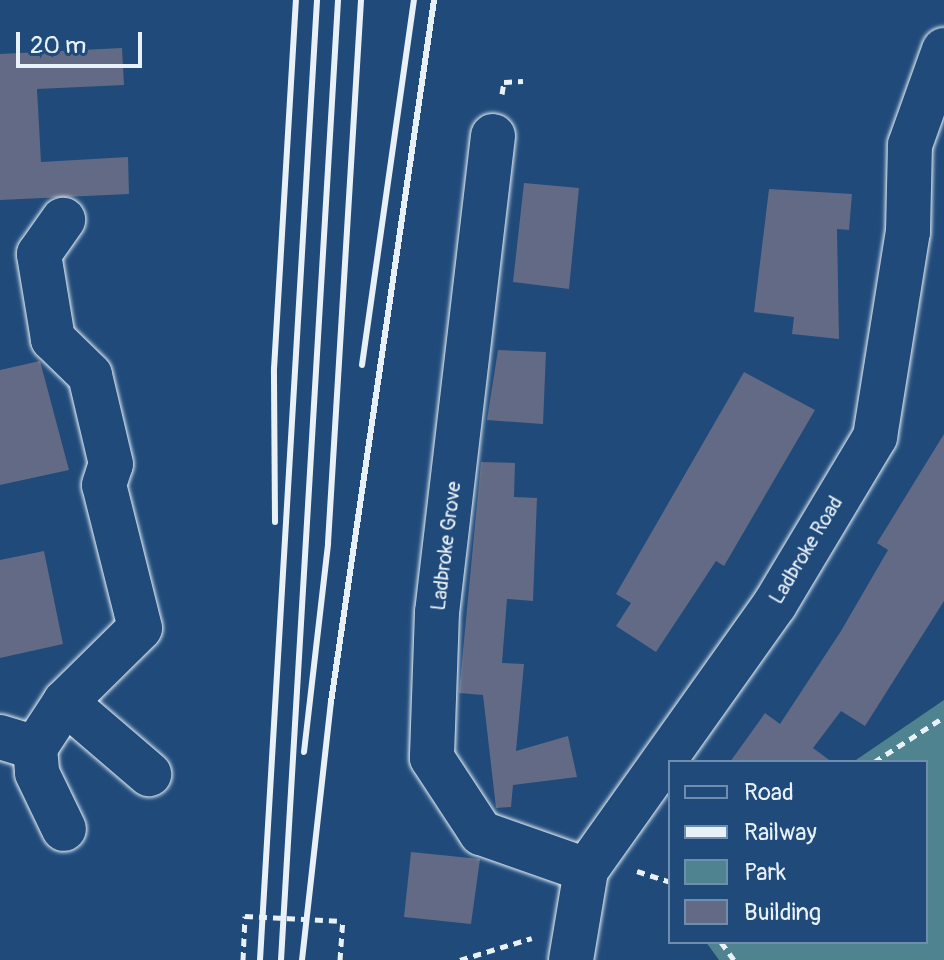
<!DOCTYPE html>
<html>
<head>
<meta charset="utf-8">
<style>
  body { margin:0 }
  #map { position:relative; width:944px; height:960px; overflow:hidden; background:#1f4a7a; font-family:Pangolin,sans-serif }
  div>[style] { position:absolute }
  .green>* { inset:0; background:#508390 }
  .building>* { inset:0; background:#626a85 }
  .path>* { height:5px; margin-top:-2.5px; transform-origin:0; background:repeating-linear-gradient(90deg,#e8f1f8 0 8px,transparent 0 14px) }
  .roads { filter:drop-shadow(0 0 2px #e8f1f8) drop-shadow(0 0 2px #e8f1f8) }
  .minor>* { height:44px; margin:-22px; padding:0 22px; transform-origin:22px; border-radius:22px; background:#1f4a7a }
  .rail>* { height:6px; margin:-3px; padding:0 3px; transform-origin:3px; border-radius:3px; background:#e8f1f8 }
  .path-bridge>* { height:5px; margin-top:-2.5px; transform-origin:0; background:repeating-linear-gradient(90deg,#e8f1f8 0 8px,transparent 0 14px) }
  span { translate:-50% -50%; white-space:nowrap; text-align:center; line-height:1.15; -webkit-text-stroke:8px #1f4a7a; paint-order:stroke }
  .street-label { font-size:20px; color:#e8f1f8 }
  .legend { position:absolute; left:668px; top:760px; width:260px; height:184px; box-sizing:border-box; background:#1f4a7a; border:2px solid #6f8dac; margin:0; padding:10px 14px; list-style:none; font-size:24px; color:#e8f1f8 }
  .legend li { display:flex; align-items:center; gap:16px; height:40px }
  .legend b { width:40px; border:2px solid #6f8dac }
  .scale { position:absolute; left:16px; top:32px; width:126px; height:36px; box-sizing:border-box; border:4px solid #e8f1f8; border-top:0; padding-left:10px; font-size:24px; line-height:28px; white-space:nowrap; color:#e8f1f8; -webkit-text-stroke:6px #1f4a7a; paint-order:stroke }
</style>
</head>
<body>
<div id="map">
  <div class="green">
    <div style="clip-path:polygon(944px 700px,944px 960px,719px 960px,706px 942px,926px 942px,926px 762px,853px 762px)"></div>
  </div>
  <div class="building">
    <div style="clip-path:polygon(122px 48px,124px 85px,37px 89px,41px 162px,128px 157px,129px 194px,0 200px,0 54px)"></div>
    <div style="clip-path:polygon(524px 183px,579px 188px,569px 289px,513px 282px)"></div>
    <div style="clip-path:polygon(769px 189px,852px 194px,849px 230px,837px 229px,839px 339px,792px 334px,794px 317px,754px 312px)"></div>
    <div style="clip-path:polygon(498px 350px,546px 352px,543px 424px,487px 420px)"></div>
    <div style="clip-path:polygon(40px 361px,69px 470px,0 485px,0 370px)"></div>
    <div style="clip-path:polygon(744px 372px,815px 410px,724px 566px,716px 561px,656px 652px,616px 626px,631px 603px,616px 594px)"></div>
    <div style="clip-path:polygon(944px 434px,944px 601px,865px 726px,841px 711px,813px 748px,832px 762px,730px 762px,765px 713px,780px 724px,841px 631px,888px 550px,877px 543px)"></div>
    <div style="clip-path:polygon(481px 462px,515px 463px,514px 497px,537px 498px,533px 601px,507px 599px,502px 663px,524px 664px,516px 751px,568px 736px,577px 777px,513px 785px,511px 807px,496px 808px,483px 695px,459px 693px)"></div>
    <div style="clip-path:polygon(44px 551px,63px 644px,0 658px,0 560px)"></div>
    <div style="clip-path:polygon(411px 852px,480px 859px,471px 924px,404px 917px)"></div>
  </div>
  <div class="path">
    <div style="left:502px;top:94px;width:12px;rotate:-81deg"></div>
    <div style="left:504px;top:82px;width:19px;rotate:-3deg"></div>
    <div style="left:874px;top:762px;width:83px;rotate:-32.7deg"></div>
    <div style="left:637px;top:871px;width:35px;rotate:18deg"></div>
    <div style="left:721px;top:942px;width:22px;rotate:54deg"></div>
    <div style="left:243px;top:960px;width:44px;rotate:-87.4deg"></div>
    <div style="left:340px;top:960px;width:39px;rotate:-86deg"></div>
    <div style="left:460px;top:960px;width:75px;rotate:-17deg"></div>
  </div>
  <div class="roads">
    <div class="minor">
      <div style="left:493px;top:136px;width:479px;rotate:96.7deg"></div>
      <div style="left:437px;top:612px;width:146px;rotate:92deg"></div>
      <div style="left:432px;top:758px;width:90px;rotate:56.8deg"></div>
      <div style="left:481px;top:833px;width:111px;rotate:19.4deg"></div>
      <div style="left:65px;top:702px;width:111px;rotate:40.6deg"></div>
      <div style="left:0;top:737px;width:37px;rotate:17deg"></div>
      <div style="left:35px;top:748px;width:55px;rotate:-56.9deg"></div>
      <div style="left:65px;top:702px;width:105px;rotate:-44.6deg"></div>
      <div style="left:140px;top:628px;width:147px;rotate:-104.1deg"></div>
      <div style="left:104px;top:485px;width:22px;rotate:-72deg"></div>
      <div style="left:111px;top:464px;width:91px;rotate:-103.3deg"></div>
      <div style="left:90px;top:375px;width:52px;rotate:-135.8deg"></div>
      <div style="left:53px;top:339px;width:86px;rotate:-99.4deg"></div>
      <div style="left:39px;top:254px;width:42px;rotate:-54.8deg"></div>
      <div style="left:35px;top:748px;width:25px;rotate:85deg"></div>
      <div style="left:37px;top:773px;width:62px;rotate:64.3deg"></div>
      <div style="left:571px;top:960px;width:91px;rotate:-80.5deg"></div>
      <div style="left:586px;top:870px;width:326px;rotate:-54.6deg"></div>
      <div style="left:775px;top:604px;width:195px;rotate:-59.1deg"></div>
      <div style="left:875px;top:437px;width:208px;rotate:-80.9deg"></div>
      <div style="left:908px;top:232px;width:87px;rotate:-88.7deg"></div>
      <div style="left:910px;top:145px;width:101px;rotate:-70.3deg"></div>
    </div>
  </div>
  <div class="rail">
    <div style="left:362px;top:365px;width:369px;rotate:-81.9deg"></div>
    <div style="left:275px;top:522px;width:153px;rotate:-90.4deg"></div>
    <div style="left:274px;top:369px;width:370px;rotate:-86.6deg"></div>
    <div style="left:304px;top:752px;width:210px;rotate:-83.4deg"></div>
    <div style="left:328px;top:543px;width:544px;rotate:-86.52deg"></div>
    <div style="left:260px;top:960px;width:962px;rotate:-86.6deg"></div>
    <div style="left:281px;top:960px;width:962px;rotate:-86.6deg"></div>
    <div style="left:302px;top:960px;width:260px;rotate:-83.6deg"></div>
    <div style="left:331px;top:702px;width:710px;rotate:-81.65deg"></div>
  </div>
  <div class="path-bridge">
    <div style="left:245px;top:916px;width:98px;rotate:2.9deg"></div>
  </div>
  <div class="street-label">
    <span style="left:446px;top:546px;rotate:-83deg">Ladbroke Grove</span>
    <span style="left:806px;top:550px;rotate:-59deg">Ladbroke Road</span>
  </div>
  <ul class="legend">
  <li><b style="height:10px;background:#1f4a7a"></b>Road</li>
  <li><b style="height:10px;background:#e8f1f8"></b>Railway</li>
  <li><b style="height:22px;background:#508390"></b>Park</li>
  <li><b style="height:22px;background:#626a85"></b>Building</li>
  </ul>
  <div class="scale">20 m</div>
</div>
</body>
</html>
